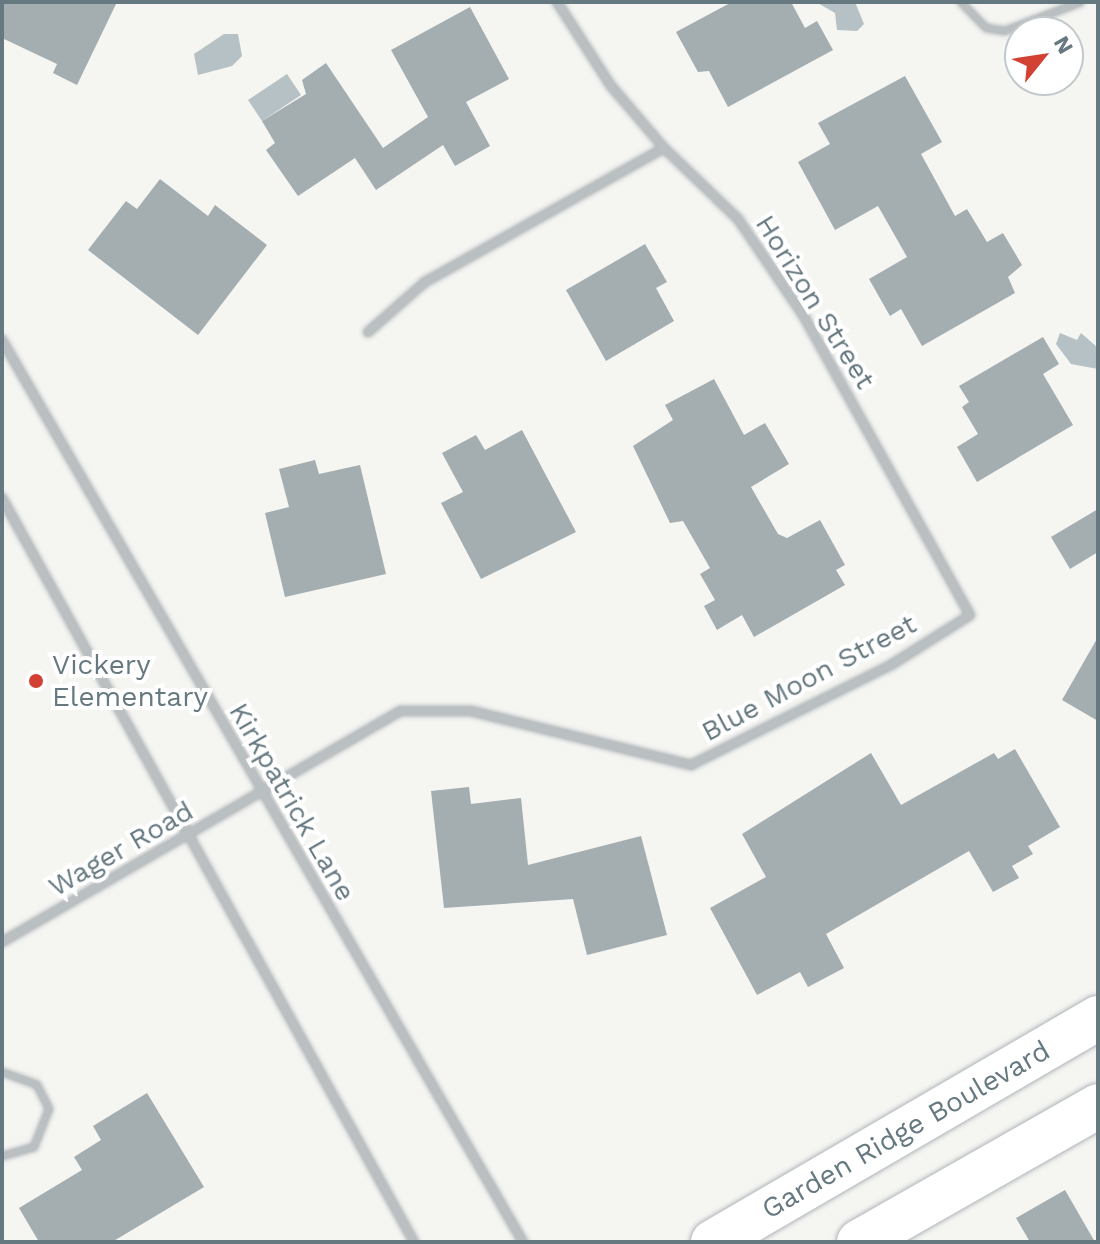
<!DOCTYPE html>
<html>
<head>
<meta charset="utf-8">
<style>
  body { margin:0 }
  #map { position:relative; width:1100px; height:1244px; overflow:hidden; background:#f5f5f2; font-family:"Work Sans",sans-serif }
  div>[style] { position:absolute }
  .water>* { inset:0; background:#b5c1c4 }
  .building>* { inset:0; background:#a4adb0 }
  .roads { filter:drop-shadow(0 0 2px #afb5b8) drop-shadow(0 0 2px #afb5b8) }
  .lane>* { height:6px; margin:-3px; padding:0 3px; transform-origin:3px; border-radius:3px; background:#babfc1 }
  .street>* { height:8px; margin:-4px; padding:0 4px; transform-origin:4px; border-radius:4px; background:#babfc1 }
  .secondary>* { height:44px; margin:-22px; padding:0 22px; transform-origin:22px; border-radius:22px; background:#fff }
  .dots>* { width:22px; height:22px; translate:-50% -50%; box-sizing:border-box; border:4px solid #fff; border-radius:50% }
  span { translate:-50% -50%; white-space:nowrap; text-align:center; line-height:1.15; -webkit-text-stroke:8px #fff; paint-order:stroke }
  .street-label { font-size:28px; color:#677980 }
  .poi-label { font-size:28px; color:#677980 }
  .left { translate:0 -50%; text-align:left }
  .frame { position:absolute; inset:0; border:4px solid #677980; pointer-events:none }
  .north { position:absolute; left:1004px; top:16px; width:80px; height:80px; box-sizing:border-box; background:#fff; border:2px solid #c2c9cc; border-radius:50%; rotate:60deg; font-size:22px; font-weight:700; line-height:32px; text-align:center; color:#677980 }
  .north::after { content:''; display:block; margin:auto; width:28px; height:36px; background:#d34134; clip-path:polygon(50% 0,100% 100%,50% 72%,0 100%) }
</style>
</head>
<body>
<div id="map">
  <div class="water">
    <div style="clip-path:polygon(816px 2px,855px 2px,864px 24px,857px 31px,837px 30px,835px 13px)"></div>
    <div style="clip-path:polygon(224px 34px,238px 34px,242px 56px,232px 66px,198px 75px,194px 54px)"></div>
    <div style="clip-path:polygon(287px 74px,301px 95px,262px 121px,248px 100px)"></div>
    <div style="clip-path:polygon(1060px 333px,1077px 340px,1081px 333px,1098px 348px,1098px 369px,1071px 364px,1056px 344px)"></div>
  </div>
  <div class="building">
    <div style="clip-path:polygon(2px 2px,117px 2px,77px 85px,53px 73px,57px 64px,2px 38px)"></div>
    <div style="clip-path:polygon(732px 2px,791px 2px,805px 28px,817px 21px,833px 50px,728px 107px,709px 71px,698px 72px,676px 32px)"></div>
    <div style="clip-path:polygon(470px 7px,509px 79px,466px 102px,490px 146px,455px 166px,443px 145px,376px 190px,355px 158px,298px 196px,266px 150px,275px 143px,262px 121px,306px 94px,302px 80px,326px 63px,383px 148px,428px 117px,391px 50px)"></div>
    <div style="clip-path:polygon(905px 76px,942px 142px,921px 154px,955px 216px,967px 209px,987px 242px,1003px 233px,1022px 265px,1008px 277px,1015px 293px,922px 346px,901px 309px,890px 316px,869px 279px,907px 257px,878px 206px,835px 230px,798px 162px,830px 144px,818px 123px)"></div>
    <div style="clip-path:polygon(160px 179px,208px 216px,215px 205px,267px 245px,198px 335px,88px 250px,126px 201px,137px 209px)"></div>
    <div style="clip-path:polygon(645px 244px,667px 282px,656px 288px,674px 321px,606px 361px,566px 290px)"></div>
    <div style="clip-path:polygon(1043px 337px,1059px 364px,1043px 374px,1073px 425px,977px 482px,957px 447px,978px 434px,962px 407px,969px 402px,959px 386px)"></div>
    <div style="clip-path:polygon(714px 379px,744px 435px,765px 423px,789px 464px,751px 487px,778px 534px,787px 538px,820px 520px,845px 565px,836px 570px,845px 585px,754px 637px,742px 615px,717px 630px,704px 606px,715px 600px,700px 574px,710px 568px,683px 521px,670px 523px,633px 446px,673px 420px,665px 405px)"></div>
    <div style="clip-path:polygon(522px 430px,576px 532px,481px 579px,441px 503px,463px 492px,442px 453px,476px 435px,485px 450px)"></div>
    <div style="clip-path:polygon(315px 460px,319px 474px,360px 465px,386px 574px,285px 597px,265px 513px,289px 507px,279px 469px)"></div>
    <div style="clip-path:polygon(1098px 509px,1098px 552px,1070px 569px,1051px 537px)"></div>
    <div style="clip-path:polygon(1098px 637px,1098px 721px,1062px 700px)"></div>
    <div style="clip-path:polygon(1015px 749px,1060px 827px,1028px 846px,1033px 854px,1012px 866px,1019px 878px,993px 892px,969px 851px,826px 934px,844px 968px,808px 987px,800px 972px,757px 995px,710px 908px,766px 877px,742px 834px,871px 753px,901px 805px,994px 753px,998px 759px)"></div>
    <div style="clip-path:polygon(469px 787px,471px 804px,521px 798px,528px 865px,641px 836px,667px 935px,587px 955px,573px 899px,444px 908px,431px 791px)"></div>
    <div style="clip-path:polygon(147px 1093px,204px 1187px,112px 1242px,39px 1242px,19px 1208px,82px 1170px,74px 1157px,101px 1140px,93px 1126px)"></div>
    <div style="clip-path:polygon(1065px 1190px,1095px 1242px,1030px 1242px,1016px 1218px)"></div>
  </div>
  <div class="roads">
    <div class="lane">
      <div style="left:961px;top:2px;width:36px;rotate:46deg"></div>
      <div style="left:986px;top:28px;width:19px;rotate:9deg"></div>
      <div style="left:1005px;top:31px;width:81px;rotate:-20.9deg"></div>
      <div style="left:2px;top:1072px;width:37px;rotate:20deg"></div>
      <div style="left:37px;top:1085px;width:27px;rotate:63deg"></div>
      <div style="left:49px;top:1109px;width:41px;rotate:111.5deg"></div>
      <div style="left:34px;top:1147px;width:33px;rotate:164deg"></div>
    </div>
    <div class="street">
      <div style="left:368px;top:332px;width:76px;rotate:-41.3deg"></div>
      <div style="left:425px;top:282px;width:274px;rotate:-29.3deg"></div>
      <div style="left:2px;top:340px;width:1042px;rotate:59.99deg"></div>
      <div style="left:2px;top:498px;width:850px;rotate:61.02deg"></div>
      <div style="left:2px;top:942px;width:461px;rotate:-30.1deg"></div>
      <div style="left:401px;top:711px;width:70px"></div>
      <div style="left:471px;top:711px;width:227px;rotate:13.8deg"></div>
      <div style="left:691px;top:765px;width:224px;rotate:-26.6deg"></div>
      <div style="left:891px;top:665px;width:93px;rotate:-32.3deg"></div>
      <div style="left:970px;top:615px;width:340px;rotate:-119.1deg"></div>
      <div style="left:805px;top:318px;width:120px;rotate:-124.1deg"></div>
      <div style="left:738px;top:219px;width:103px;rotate:-136.2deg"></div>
      <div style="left:664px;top:148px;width:82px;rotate:-130.5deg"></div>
      <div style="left:611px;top:86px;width:100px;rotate:-122.7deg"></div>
    </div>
    <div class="secondary">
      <div style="left:713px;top:1242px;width:445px;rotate:-30.2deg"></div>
      <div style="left:859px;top:1242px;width:275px;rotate:-29.6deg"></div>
    </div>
  </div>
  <div class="dots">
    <div style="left:36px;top:681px;background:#d34134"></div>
  </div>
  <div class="street-label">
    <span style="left:815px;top:302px;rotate:58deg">Horizon Street</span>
    <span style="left:809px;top:678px;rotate:-28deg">Blue Moon Street</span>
    <span style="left:292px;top:802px;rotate:60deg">Kirkpatrick Lane</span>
    <span style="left:121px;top:849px;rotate:-30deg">Wager Road</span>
    <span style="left:906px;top:1130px;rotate:-30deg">Garden Ridge Boulevard</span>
  </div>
  <div class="poi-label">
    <span class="left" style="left:52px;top:681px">Vickery<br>Elementary</span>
  </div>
  <div class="frame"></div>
  <div class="north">N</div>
</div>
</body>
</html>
